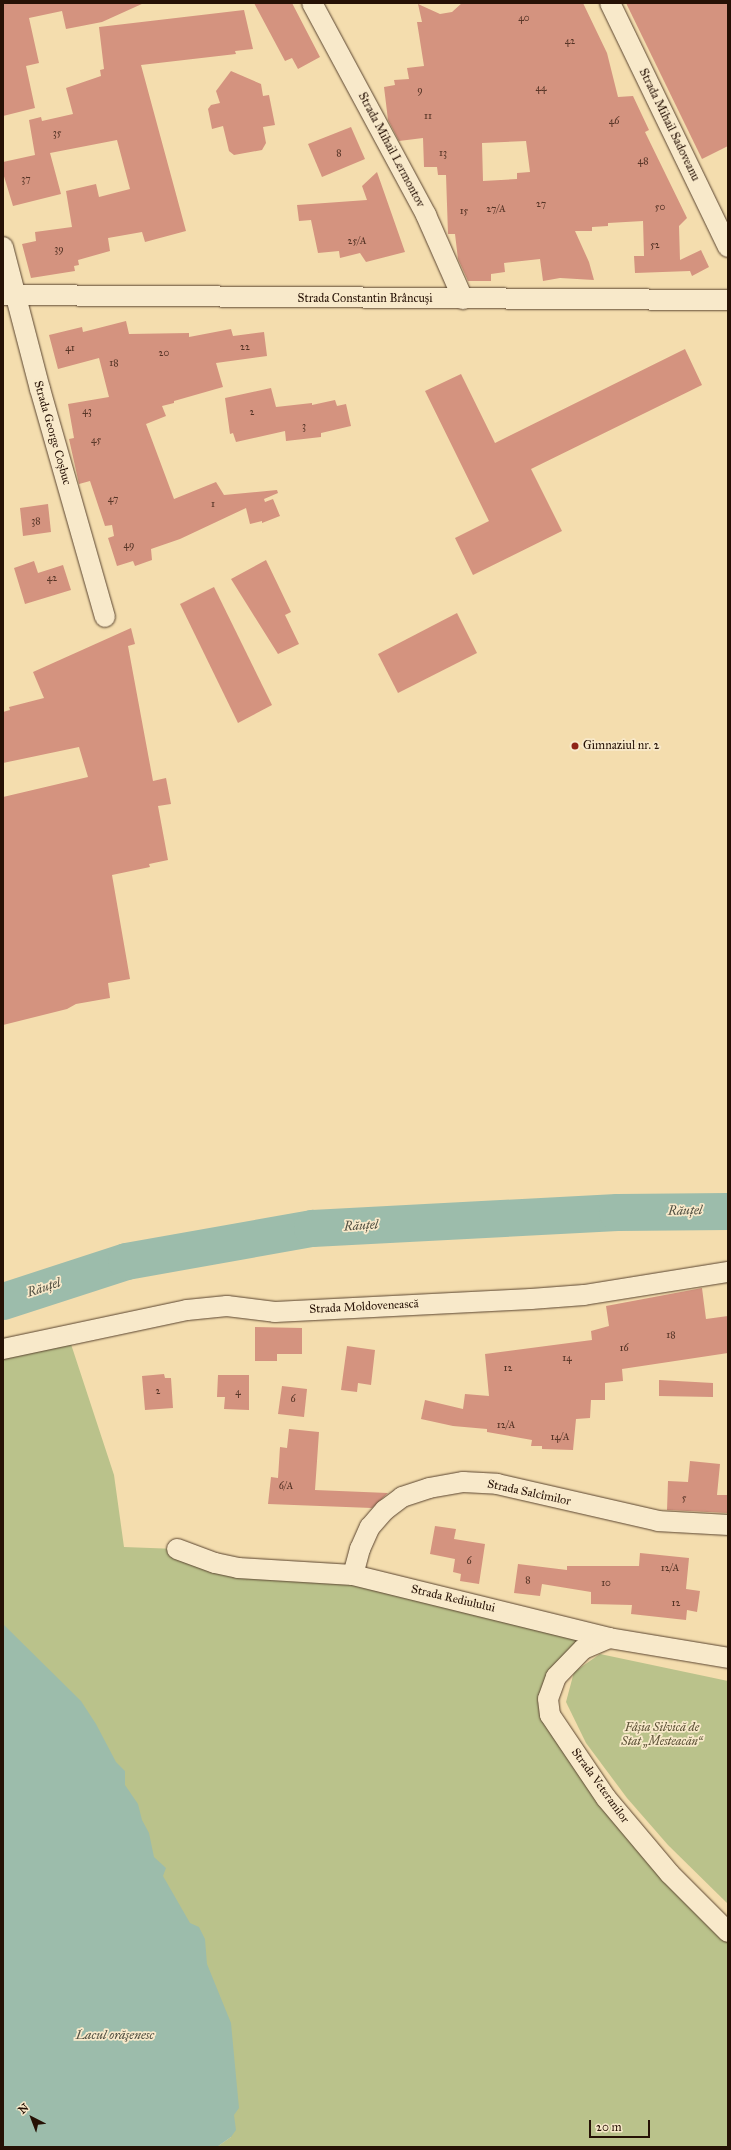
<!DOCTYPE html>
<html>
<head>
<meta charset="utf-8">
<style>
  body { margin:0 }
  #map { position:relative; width:731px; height:2150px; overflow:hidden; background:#f4ddae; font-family:"IM FELL Great Primer",serif }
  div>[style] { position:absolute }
  .green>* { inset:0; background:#bac28b }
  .water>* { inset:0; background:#9cbcab }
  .river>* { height:37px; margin:-18.5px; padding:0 18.5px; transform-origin:18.5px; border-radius:18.5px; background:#9cbcab }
  .building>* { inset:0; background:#d4937f }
  .roads { filter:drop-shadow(0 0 1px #5a442f) drop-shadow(0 0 1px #5a442f) }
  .minor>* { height:20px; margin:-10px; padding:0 10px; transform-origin:10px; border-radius:10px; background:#f8e9ca }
  .dots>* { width:11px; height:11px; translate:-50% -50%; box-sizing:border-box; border:2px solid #f8e9ca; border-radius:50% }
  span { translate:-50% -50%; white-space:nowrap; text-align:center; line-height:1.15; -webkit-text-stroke:3.5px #f8e9ca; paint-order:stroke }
  .number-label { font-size:10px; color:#523224 }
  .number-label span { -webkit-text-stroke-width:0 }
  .street-label { font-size:12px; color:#261105 }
  .poi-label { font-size:12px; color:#261105 }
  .left { translate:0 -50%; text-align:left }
  .park-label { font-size:12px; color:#5a4f34; font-style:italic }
  .water-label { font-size:13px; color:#4f4d3f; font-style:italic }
  .frame { position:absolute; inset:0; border:4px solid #261105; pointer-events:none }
  .north { position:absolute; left:12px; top:2098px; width:40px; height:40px; -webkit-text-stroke:3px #f8e9ca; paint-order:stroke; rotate:318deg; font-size:11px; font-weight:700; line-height:16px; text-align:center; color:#261105 }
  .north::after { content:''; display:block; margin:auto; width:14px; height:18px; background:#261105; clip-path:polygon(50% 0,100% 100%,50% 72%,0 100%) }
  .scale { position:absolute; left:589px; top:2120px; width:61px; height:18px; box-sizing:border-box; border:2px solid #261105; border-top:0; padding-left:5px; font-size:12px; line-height:14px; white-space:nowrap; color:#261105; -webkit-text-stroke:3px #f8e9ca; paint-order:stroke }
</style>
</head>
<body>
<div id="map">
  <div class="green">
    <div style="clip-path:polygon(68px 1335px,114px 1475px,124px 1547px,177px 1549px,353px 1575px,609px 1638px,580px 1652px,548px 1699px,582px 1762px,728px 1932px,728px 2147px,217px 2147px,231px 2137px,3px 1637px,3px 1359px)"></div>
    <div style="clip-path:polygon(600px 1654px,728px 1681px,728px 1904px,668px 1845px,627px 1798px,586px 1743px,566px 1702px,574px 1672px)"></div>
  </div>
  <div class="water">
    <div style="clip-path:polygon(3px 1624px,81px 1701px,96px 1724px,116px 1762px,125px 1771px,125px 1785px,138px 1804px,142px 1820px,149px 1833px,154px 1857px,166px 1868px,163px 1876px,190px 1923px,199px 1927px,205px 1939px,207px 1964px,231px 2023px,239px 2108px,234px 2115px,236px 2130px,231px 2137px,217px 2147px,3px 2147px)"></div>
  </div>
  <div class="river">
    <div style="left:3px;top:1301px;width:129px;rotate:-18deg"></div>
    <div style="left:126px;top:1261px;width:189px;rotate:-10.1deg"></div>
    <div style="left:312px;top:1228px;width:305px;rotate:-3deg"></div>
    <div style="left:617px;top:1212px;width:111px;rotate:-0.5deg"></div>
  </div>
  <div class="building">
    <div style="clip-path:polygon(3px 3px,144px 3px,102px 22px,66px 29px,62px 11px,29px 18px,39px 63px,26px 66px,35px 108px,3px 116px)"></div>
    <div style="clip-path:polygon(254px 3px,292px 3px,320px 57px,298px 69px,292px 58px,285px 61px)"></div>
    <div style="clip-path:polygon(evenodd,462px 3px,583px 3px,607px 53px,618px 97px,633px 96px,649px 130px,645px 132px,687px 218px,679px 226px,680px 260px,701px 250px,709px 267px,692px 276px,690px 271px,635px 273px,634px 256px,644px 256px,643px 221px,608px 223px,608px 226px,592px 227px,592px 231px,575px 231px,589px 262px,594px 280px,560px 278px,543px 281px,540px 259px,504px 263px,505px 272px,491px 274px,491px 281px,468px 281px,458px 259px,455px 234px,448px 234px,446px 175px,438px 175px,437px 167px,424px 167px,423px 138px,399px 141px,388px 120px,384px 87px,395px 85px,394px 80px,409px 79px,407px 68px,424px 66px,417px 22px,422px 22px,418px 4px,440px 14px,452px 12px,462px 3px,526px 141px,530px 172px,517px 173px,517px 179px,483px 181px,482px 143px,526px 141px)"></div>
    <div style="clip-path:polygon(626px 3px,728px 3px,728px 146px,702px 159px)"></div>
    <div style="clip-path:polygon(244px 10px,253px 49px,235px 51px,236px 54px,141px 65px,186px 231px,145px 242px,142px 232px,108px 238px,110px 251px,78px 260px,79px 265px,74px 266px,75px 271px,31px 278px,22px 244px,36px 241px,35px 232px,72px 227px,66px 191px,96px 184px,99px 197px,130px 189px,117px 140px,50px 153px,61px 194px,13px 206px,3px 173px,3px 162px,35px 155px,29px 120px,41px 117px,42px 121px,73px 114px,66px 88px,101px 76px,100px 70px,104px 69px,99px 27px)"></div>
    <div style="clip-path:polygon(231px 71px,261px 84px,263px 96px,269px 95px,275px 125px,263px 127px,266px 143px,262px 150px,234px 155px,229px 151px,223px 126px,212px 129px,208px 109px,211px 105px,220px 103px,216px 91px)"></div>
    <div style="clip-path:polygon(351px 127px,365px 159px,322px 177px,308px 144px)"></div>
    <div style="clip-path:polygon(377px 172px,405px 252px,366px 262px,360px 253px,340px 258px,339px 251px,318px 253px,311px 220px,299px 221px,297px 205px,367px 200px,362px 186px)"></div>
    <div style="clip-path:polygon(126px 321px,129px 334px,189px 333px,189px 337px,231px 329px,233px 336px,264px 332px,267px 356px,216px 363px,223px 387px,174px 401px,174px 403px,162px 406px,166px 416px,146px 424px,174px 499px,216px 482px,224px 495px,277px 490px,278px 493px,264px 499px,265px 502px,273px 499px,280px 516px,262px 523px,262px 521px,250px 524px,246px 508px,180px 539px,151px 549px,152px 560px,135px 566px,133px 561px,117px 566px,108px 538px,114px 536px,112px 525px,105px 526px,90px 481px,79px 484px,69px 439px,74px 438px,68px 404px,109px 397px,99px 358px,58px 369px,49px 335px,82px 327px,83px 332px)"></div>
    <div style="clip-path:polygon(685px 349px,702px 385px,531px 469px,562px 531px,473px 575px,455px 538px,489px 521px,425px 391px,461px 374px,495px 443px)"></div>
    <div style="clip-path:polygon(271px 388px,276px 407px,312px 403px,312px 405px,335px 400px,337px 406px,346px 404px,351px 426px,321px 433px,321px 437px,286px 441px,285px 431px,236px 442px,233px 433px,230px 434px,225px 398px)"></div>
    <div style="clip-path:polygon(48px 504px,51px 532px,23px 536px,20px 508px)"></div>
    <div style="clip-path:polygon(266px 560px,291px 612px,285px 615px,299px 644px,278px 654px,231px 579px)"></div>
    <div style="clip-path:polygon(34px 561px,38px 573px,63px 565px,71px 590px,25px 604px,14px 568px)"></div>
    <div style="clip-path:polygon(214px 587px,272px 705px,238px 723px,180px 604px)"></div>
    <div style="clip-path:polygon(457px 613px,477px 653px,398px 693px,378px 654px)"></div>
    <div style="clip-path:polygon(131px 628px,135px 644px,128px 646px,153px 781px,166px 778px,171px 804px,158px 806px,168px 860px,149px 864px,150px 867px,112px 875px,130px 979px,108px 983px,110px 998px,76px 1004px,67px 1009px,3px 1025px,3px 797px,88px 777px,79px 747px,3px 763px,3px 712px,10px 710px,9px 707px,44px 698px,33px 672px)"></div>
    <div style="clip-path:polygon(702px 1288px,706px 1319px,728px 1316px,728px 1353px,622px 1369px,623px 1381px,605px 1383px,605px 1400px,591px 1400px,590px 1418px,576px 1419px,573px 1450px,542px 1449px,542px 1446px,531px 1446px,532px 1440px,487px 1432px,487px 1429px,453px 1426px,421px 1419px,425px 1400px,463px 1409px,465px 1394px,489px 1396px,485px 1354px,592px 1340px,591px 1331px,609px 1326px,606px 1306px)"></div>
    <div style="clip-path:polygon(255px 1327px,302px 1328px,302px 1354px,277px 1354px,277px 1361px,255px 1361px)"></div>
    <div style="clip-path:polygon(347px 1346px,375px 1350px,371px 1385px,358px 1383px,357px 1392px,341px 1390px)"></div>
    <div style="clip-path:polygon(164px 1374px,165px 1378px,171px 1378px,173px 1408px,145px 1410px,142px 1376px)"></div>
    <div style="clip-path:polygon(218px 1375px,249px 1375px,249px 1410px,224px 1409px,225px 1397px,217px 1397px)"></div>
    <div style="clip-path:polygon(659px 1380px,713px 1383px,713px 1397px,659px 1396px)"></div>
    <div style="clip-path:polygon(282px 1386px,307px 1389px,304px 1417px,278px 1414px)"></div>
    <div style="clip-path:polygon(289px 1429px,319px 1432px,315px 1490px,388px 1493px,372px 1508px,268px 1504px,271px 1477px,278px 1478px,280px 1447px,287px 1448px)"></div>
    <div style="clip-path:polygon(690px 1461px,720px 1464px,717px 1495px,728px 1495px,728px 1513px,667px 1510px,668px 1481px,688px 1482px)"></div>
    <div style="clip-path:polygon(435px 1526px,456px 1529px,454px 1539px,485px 1544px,479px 1584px,460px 1581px,461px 1574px,453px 1572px,455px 1559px,430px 1554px)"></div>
    <div style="clip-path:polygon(640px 1553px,689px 1558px,686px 1589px,700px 1591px,697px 1612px,687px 1610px,686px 1620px,631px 1614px,632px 1605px,591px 1604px,591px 1592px,542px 1584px,540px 1596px,514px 1593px,518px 1564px,567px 1570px,567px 1566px,639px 1566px)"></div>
  </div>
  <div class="roads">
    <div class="minor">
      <div style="left:312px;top:3px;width:241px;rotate:61.7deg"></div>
      <div style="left:426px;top:215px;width:92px;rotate:66.2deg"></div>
      <div style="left:610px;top:3px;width:271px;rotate:64.2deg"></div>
      <div style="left:3px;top:247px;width:147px;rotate:75.4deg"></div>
      <div style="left:40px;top:389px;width:237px;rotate:74.1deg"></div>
      <div style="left:3px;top:295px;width:725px;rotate:0.4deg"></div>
      <div style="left:3px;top:1349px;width:188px;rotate:-12deg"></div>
      <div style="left:187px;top:1310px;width:40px;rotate:-5.7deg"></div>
      <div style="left:227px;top:1306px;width:48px;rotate:7.1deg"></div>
      <div style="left:275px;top:1312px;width:256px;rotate:-2.9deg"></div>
      <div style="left:531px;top:1299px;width:53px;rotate:-4.3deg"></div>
      <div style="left:584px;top:1295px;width:146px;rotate:-9.1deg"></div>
      <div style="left:177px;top:1549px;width:40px;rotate:20.2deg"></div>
      <div style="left:215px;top:1563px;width:24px;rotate:12deg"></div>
      <div style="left:238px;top:1568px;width:115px;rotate:3.5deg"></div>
      <div style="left:353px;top:1575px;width:264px;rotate:13.8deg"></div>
      <div style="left:609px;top:1638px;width:121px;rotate:9.5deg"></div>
      <div style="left:353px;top:1575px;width:27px;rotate:-75deg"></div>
      <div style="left:360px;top:1549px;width:24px;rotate:-66deg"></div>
      <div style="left:370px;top:1527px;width:23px;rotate:-49deg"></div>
      <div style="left:385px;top:1510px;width:21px;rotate:-37deg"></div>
      <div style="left:402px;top:1497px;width:28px;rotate:-18deg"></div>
      <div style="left:429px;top:1488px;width:35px;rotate:-10deg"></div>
      <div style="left:463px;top:1482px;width:34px;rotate:3deg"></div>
      <div style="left:497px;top:1484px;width:165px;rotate:12.9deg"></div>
      <div style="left:658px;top:1521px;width:70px;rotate:3.3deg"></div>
      <div style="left:609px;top:1638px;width:28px;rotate:157deg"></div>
      <div style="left:583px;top:1649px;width:39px;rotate:134deg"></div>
      <div style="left:556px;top:1677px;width:23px;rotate:110deg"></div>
      <div style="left:548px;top:1699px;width:16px;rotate:83deg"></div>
      <div style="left:550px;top:1715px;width:100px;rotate:56deg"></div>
      <div style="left:606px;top:1798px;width:99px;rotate:49.9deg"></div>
      <div style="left:670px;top:1874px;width:82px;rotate:45deg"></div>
    </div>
  </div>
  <div class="dots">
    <div style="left:575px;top:746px;background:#8f2418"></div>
  </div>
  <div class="number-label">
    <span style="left:524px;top:19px">40</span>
    <span style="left:570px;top:42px">42</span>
    <span style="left:541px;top:89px">44</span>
    <span style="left:420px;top:91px">9</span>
    <span style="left:428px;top:117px">11</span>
    <span style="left:614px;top:122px">46</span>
    <span style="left:57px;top:134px">35</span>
    <span style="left:339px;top:154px">8</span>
    <span style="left:443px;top:154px">13</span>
    <span style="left:643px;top:162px">48</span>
    <span style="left:26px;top:180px">37</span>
    <span style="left:541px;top:205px">27</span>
    <span style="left:660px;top:208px">50</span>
    <span style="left:496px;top:210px">27/A</span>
    <span style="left:464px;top:212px">15</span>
    <span style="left:357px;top:242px">25/A</span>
    <span style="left:655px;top:246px">52</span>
    <span style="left:59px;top:250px">39</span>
    <span style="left:245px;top:348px">22</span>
    <span style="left:70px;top:349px">41</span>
    <span style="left:164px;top:354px">20</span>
    <span style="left:114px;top:364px">18</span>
    <span style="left:87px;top:412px">43</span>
    <span style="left:252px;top:413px">2</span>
    <span style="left:304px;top:427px">3</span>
    <span style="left:96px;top:441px">45</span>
    <span style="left:113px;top:500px">47</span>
    <span style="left:213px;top:505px">1</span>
    <span style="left:36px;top:522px">38</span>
    <span style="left:129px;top:546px">49</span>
    <span style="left:52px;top:579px">42</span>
    <span style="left:671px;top:1336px">18</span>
    <span style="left:624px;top:1349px">16</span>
    <span style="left:567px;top:1359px">14</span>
    <span style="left:508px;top:1369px">12</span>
    <span style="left:158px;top:1392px">2</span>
    <span style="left:238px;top:1393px">4</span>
    <span style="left:293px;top:1400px">6</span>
    <span style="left:506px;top:1426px">12/A</span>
    <span style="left:560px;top:1438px">14/A</span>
    <span style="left:286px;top:1487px">6/A</span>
    <span style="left:684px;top:1499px">5</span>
    <span style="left:469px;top:1562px">6</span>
    <span style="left:670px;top:1569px">12/A</span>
    <span style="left:528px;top:1581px">8</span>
    <span style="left:606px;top:1584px">10</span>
    <span style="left:676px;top:1604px">12</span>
  </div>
  <div class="street-label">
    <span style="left:669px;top:125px;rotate:64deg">Strada Mihail Sadoveanu</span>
    <span style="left:391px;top:150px;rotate:62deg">Strada Mihail Lermontov</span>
    <span style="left:365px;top:299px">Strada Constantin Brâncuși</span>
    <span style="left:52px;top:433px;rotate:74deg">Strada George Coșbuc</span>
    <span style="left:364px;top:1307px;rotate:-3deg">Strada Moldovenească</span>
    <span style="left:529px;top:1493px;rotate:12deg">Strada Salcîmilor</span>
    <span style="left:453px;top:1599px;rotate:13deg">Strada Rediulului</span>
    <span style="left:600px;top:1786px;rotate:54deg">Strada Veteranilor</span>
  </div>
  <div class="poi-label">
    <span class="left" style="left:583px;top:746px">Gimnaziul nr. 2</span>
  </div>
  <div class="park-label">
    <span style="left:662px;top:1735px">Fâșia Silvică de<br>Stat „Mesteacăn“</span>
  </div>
  <div class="water-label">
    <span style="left:685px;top:1211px;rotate:-1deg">Răuțel</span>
    <span style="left:361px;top:1226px;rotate:-3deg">Răuțel</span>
    <span style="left:44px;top:1288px;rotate:-18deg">Răuțel</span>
    <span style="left:115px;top:2035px">Lacul orăşenesc</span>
  </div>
  <div class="frame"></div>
  <div class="north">N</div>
  <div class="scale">20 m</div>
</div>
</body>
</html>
